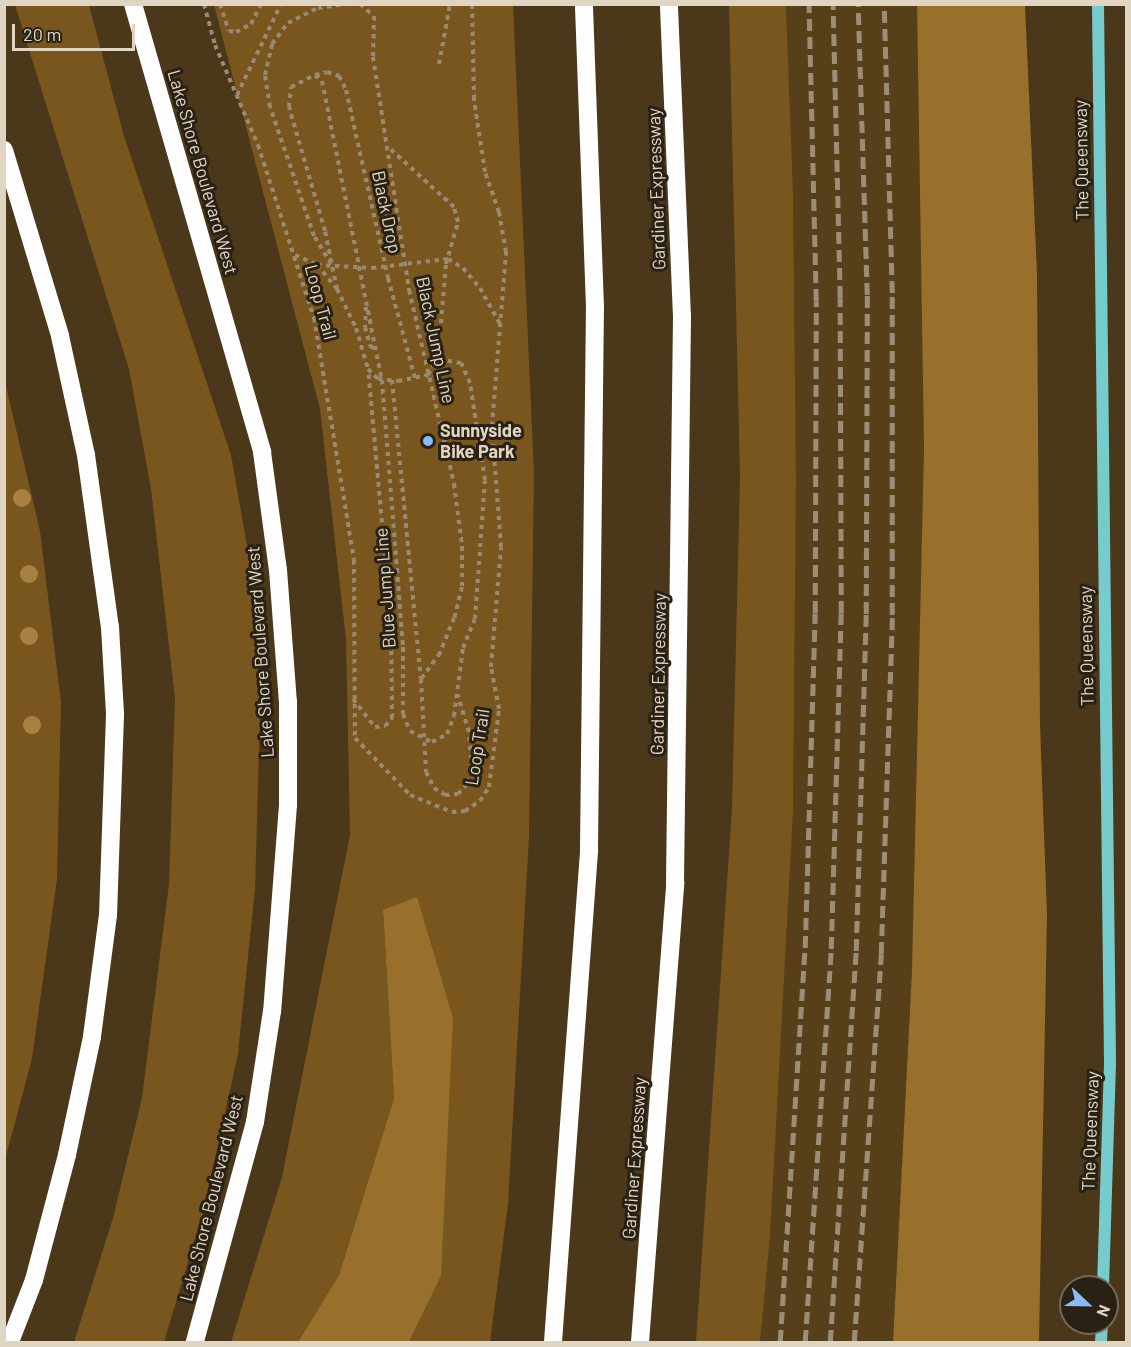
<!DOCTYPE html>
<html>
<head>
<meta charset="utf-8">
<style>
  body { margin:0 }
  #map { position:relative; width:1131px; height:1347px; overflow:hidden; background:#4b371a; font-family:Barlow,sans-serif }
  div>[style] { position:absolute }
  .built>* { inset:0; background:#573f1a }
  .green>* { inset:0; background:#79561d }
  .forest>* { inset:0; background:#986f2b }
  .path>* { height:4px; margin-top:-2px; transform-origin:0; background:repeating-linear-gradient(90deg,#9a8a73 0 4.5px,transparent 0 9px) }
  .secondary>* { height:12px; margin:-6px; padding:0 6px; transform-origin:6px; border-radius:6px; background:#76cccd }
  .highway>* { height:18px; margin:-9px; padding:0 9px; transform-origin:9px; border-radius:9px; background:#fefefe }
  .rail>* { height:4.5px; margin-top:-2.25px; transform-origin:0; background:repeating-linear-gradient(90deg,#9c8d76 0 12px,transparent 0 18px) }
  .trees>* { width:18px; height:18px; margin:-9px; border-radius:50%; background:#a88044 }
  .dots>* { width:16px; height:16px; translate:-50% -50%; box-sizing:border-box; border:3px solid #292114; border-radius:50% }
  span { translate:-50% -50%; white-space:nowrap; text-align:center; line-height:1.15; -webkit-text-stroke:6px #292114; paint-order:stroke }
  .street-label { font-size:18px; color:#e0d4c3 }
  .poi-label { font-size:18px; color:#e0d4c3; font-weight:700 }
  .left { translate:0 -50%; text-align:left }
  .frame { position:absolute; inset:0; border:6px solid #e0d4c3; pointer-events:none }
  .north { position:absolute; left:1059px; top:1275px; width:60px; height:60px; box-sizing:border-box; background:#292114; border:2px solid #72695a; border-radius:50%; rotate:112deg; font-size:16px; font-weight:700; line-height:24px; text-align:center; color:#e0d4c3 }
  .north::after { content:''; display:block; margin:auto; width:21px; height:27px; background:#89bafc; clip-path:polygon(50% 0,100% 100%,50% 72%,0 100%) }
  .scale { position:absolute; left:12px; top:24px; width:123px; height:27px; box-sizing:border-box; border:3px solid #e0d4c3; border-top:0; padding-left:8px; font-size:18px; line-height:21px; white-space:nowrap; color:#e0d4c3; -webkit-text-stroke:4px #292114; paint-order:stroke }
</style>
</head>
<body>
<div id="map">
  <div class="built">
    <div style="clip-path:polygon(786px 5px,917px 5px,924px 447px,912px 970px,893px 1342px,760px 1342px,770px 1237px,793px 813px,796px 481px,793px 193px)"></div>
  </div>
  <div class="green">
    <div style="clip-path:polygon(15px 5px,89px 5px,124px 136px,231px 455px,254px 585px,260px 714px,255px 889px,238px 1054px,203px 1212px,164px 1342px,74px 1342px,113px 1218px,142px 1098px,169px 884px,175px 698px,151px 489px,129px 369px)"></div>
    <div style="clip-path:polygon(214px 5px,513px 5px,534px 473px,529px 837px,508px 1204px,490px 1342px,409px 1342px,441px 1276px,383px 910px,394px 1098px,339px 1275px,298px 1342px,231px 1342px,282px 1177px,350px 835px,346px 639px,320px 409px)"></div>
    <div style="clip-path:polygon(729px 5px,786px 5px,793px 193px,796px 481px,793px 813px,770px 1237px,760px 1342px,696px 1342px,732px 808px,740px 477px)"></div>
    <div style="clip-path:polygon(5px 382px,40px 531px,61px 702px,57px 879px,32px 1059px,5px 1160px)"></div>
  </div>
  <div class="forest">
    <div style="clip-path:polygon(917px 5px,1025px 5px,1037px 273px,1040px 725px,1047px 915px,1039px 1342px,893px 1342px,912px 970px,924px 447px)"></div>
    <div style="clip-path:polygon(417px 897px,453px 1018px,441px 1276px,409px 1342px,298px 1342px,339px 1275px,394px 1098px,383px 910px)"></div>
  </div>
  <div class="path">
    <div style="left:204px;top:4px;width:42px;rotate:75deg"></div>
    <div style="left:215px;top:45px;width:109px;rotate:66.7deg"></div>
    <div style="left:258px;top:145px;width:182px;rotate:72.1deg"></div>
    <div style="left:314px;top:318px;width:245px;rotate:80.6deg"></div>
    <div style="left:354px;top:560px;width:178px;rotate:89.7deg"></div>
    <div style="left:355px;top:738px;width:79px;rotate:46deg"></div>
    <div style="left:410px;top:795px;width:45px;rotate:22deg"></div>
    <div style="left:452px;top:812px;width:13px;rotate:-4deg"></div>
    <div style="left:465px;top:811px;width:18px;rotate:-34deg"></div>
    <div style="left:480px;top:801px;width:17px;rotate:-57deg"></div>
    <div style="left:489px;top:787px;width:79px;rotate:-82.7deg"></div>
    <div style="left:499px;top:709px;width:43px;rotate:-100.8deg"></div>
    <div style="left:491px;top:667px;width:120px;rotate:-85.2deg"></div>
    <div style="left:501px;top:547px;width:121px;rotate:-94.3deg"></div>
    <div style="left:492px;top:426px;width:175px;rotate:-85.4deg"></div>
    <div style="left:506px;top:252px;width:41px;rotate:-99.9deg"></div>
    <div style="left:499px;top:212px;width:42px;rotate:-109.3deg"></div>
    <div style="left:485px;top:172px;width:74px;rotate:-98.6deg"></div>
    <div style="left:474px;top:99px;width:95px;rotate:-91.2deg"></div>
    <div style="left:220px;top:4px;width:28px;rotate:72deg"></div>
    <div style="left:229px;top:31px;width:7px;rotate:8deg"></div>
    <div style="left:236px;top:32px;width:17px;rotate:-28deg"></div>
    <div style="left:251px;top:24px;width:22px;rotate:-63deg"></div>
    <div style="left:360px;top:4px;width:18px;rotate:41deg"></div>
    <div style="left:374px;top:16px;width:41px;rotate:91.4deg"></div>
    <div style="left:373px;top:57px;width:236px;rotate:81.2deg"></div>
    <div style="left:409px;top:290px;width:199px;rotate:76.9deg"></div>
    <div style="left:454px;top:484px;width:63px;rotate:82.6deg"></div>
    <div style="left:462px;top:546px;width:41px;rotate:90deg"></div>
    <div style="left:462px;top:587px;width:32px;rotate:104deg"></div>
    <div style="left:454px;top:618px;width:38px;rotate:112deg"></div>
    <div style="left:440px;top:653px;width:32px;rotate:126deg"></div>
    <div style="left:439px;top:64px;width:61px;rotate:-79.6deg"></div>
    <div style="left:315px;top:75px;width:12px;rotate:-14deg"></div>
    <div style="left:327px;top:72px;width:13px;rotate:18deg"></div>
    <div style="left:339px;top:76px;width:16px;rotate:63deg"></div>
    <div style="left:346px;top:90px;width:193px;rotate:77.4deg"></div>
    <div style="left:388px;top:278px;width:104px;rotate:74.9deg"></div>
    <div style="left:237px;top:95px;width:101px;rotate:-64.2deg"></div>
    <div style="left:295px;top:255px;width:24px;rotate:24deg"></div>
    <div style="left:317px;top:265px;width:31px;rotate:50deg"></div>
    <div style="left:337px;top:289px;width:43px;rotate:64deg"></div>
    <div style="left:356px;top:328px;width:43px;rotate:73.7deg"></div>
    <div style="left:368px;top:369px;width:14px;rotate:45deg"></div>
    <div style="left:378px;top:379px;width:20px;rotate:6deg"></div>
    <div style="left:398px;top:381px;width:31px;rotate:-11deg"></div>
    <div style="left:428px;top:375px;width:19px;rotate:-58deg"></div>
    <div style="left:438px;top:359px;width:95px;rotate:-85.2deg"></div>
    <div style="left:446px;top:264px;width:44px;rotate:-74.1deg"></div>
    <div style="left:458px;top:222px;width:16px;rotate:-105deg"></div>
    <div style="left:454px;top:207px;width:89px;rotate:-137.7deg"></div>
    <div style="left:331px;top:264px;width:33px;rotate:-121deg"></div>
    <div style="left:314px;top:236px;width:136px;rotate:-108.8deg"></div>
    <div style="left:270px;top:107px;width:32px;rotate:-99deg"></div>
    <div style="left:265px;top:75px;width:32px;rotate:-77deg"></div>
    <div style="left:272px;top:44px;width:26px;rotate:-53deg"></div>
    <div style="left:288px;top:23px;width:34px;rotate:-27deg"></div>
    <div style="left:318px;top:8px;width:27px;rotate:-8deg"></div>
    <div style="left:317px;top:265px;width:55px;rotate:3.1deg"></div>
    <div style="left:372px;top:268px;width:77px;rotate:-6.8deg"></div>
    <div style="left:448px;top:259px;width:17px;rotate:31deg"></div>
    <div style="left:463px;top:268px;width:26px;rotate:50deg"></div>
    <div style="left:480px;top:288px;width:41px;rotate:60.9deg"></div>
    <div style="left:337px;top:289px;width:59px;rotate:-101.7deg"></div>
    <div style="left:325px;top:231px;width:129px;rotate:-106.2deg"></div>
    <div style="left:289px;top:107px;width:20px;rotate:-84deg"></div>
    <div style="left:291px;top:87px;width:27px;rotate:-27deg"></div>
    <div style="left:315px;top:75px;width:9px;rotate:41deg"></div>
    <div style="left:322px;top:81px;width:305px;rotate:78.7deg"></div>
    <div style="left:382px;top:380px;width:268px;rotate:85.5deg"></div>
    <div style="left:403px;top:647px;width:67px;rotate:90deg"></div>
    <div style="left:403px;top:714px;width:18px;rotate:68deg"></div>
    <div style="left:410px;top:731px;width:25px;rotate:27deg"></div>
    <div style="left:432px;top:742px;width:17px;rotate:-28deg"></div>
    <div style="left:447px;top:734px;width:19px;rotate:-69deg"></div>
    <div style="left:454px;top:716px;width:69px;rotate:-82.5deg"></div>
    <div style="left:463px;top:648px;width:31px;rotate:-68deg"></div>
    <div style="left:475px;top:619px;width:139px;rotate:-85.9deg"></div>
    <div style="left:485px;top:480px;width:98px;rotate:-98.8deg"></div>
    <div style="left:470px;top:383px;width:22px;rotate:-114deg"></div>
    <div style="left:461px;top:363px;width:23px;rotate:-170deg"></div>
    <div style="left:366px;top:307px;width:20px;rotate:93deg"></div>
    <div style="left:365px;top:327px;width:20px;rotate:75deg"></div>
    <div style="left:370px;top:346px;width:7px;rotate:27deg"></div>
    <div style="left:392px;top:380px;width:300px;rotate:84.5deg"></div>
    <div style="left:421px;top:679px;width:93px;rotate:86.9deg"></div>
    <div style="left:426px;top:772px;width:18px;rotate:63deg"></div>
    <div style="left:434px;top:788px;width:13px;rotate:32deg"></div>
    <div style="left:445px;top:795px;width:13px;rotate:-4deg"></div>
    <div style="left:458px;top:794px;width:15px;rotate:-48deg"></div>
    <div style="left:468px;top:783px;width:16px;rotate:-75deg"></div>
    <div style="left:472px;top:768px;width:36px;rotate:-95deg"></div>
    <div style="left:469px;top:732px;width:39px;rotate:-107deg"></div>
    <div style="left:353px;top:699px;width:36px;rotate:52deg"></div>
    <div style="left:375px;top:727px;width:10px;rotate:-6deg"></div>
    <div style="left:385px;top:726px;width:11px;rotate:-49deg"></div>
    <div style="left:392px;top:718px;width:97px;rotate:-90.6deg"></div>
    <div style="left:391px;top:621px;width:252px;rotate:-95.2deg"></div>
  </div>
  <div class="secondary">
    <div style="left:1098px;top:4px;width:1060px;rotate:89.35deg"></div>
    <div style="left:1110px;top:1064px;width:223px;rotate:91.8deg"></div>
    <div style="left:1101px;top:1342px;width:19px;rotate:-87deg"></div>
  </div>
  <div class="highway">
    <div style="left:133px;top:4px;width:466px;rotate:73.9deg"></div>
    <div style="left:262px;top:452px;width:119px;rotate:82.3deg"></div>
    <div style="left:278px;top:570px;width:132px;rotate:85.7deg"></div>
    <div style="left:288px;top:702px;width:103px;rotate:90deg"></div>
    <div style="left:288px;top:805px;width:207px;rotate:94.4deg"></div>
    <div style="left:272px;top:1011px;width:112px;rotate:98.7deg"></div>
    <div style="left:255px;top:1122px;width:228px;rotate:105.3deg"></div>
    <div style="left:4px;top:150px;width:194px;rotate:73.2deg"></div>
    <div style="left:60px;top:336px;width:122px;rotate:77.7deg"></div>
    <div style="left:86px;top:455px;width:174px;rotate:82.1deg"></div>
    <div style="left:110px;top:627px;width:88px;rotate:86.7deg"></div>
    <div style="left:115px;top:715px;width:200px;rotate:92deg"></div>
    <div style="left:108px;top:915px;width:123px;rotate:97.5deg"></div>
    <div style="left:92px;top:1037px;width:121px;rotate:102deg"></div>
    <div style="left:67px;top:1155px;width:129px;rotate:104.8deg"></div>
    <div style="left:34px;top:1280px;width:66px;rotate:111.2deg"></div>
    <div style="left:553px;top:1342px;width:494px;rotate:-85.8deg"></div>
    <div style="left:589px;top:849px;width:542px;rotate:-89.37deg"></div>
    <div style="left:595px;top:307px;width:303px;rotate:-92.1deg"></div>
    <div style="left:640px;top:1342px;width:461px;rotate:-85.6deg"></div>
    <div style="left:675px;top:882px;width:565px;rotate:-89.29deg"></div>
    <div style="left:682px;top:317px;width:313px;rotate:-92.4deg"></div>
  </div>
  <div class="rail">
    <div style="left:780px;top:1342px;width:395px;rotate:-86.4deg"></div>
    <div style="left:805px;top:948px;width:335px;rotate:-88.3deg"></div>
    <div style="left:815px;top:613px;width:312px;rotate:-89.8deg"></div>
    <div style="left:816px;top:301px;width:297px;rotate:-91.4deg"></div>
    <div style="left:805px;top:1342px;width:394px;rotate:-86.2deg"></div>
    <div style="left:831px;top:949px;width:336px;rotate:-88.3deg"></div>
    <div style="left:841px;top:613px;width:315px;rotate:-90.2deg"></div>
    <div style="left:840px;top:298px;width:294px;rotate:-91.4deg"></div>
    <div style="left:830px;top:1342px;width:392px;rotate:-86.2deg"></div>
    <div style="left:856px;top:951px;width:337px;rotate:-88.3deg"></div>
    <div style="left:866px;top:614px;width:319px;rotate:-89.8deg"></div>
    <div style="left:867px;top:295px;width:291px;rotate:-91.8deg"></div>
    <div style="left:854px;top:1342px;width:389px;rotate:-86deg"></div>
    <div style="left:881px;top:954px;width:339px;rotate:-88.1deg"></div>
    <div style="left:892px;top:615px;width:322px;rotate:-90deg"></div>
    <div style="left:892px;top:293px;width:289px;rotate:-91.6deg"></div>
  </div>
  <div class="trees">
    <div style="left:22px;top:498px"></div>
    <div style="left:29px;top:574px"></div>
    <div style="left:29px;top:636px"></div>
    <div style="left:32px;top:725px"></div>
  </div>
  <div class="dots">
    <div style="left:428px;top:441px;background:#89bafc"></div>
  </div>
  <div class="street-label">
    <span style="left:1081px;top:160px;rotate:-91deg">The Queensway</span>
    <span style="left:203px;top:172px;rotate:74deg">Lake Shore Boulevard West</span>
    <span style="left:656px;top:189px;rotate:-92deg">Gardiner Expressway</span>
    <span style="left:387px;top:212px;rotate:78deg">Black Drop</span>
    <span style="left:321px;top:302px;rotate:75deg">Loop Trail</span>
    <span style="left:436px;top:340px;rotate:78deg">Black Jump Line</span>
    <span style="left:385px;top:588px;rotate:-94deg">Blue Jump Line</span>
    <span style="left:1086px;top:646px;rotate:-91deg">The Queensway</span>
    <span style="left:260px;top:652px;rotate:-94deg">Lake Shore Boulevard West</span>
    <span style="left:658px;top:674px;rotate:-89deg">Gardiner Expressway</span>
    <span style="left:477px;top:747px;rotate:-81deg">Loop Trail</span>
    <span style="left:1090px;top:1131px;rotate:-88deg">The Queensway</span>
    <span style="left:634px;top:1158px;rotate:-86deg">Gardiner Expressway</span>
    <span style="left:211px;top:1198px;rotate:-76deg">Lake Shore Boulevard West</span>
  </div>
  <div class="poi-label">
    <span class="left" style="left:440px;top:441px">Sunnyside<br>Bike Park</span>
  </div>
  <div class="frame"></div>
  <div class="north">N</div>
  <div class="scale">20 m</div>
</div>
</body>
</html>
